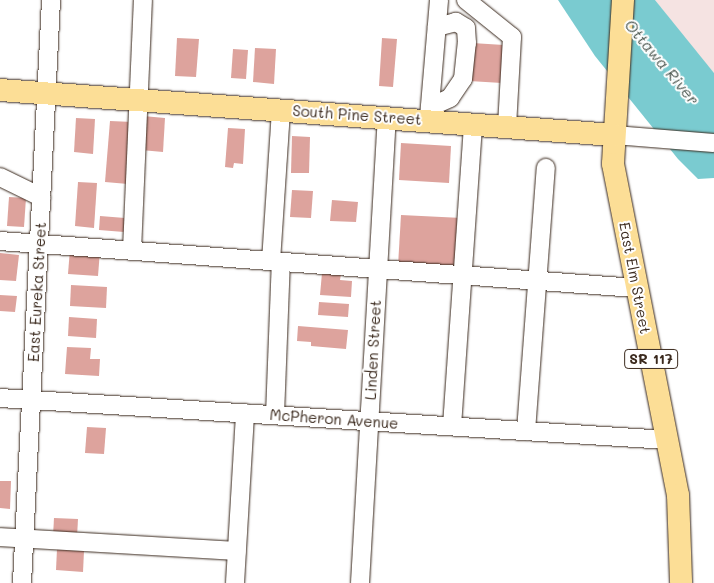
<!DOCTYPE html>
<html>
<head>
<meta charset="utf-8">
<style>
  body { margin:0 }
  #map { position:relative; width:714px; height:583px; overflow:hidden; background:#fff; font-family:Mali,sans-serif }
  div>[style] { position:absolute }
  .built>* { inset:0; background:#f5e3e2 }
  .water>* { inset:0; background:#7acbd0 }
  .building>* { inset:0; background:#dda39d }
  .roads { filter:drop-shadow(0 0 1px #3b2a1e) drop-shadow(0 0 1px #3b2a1e) }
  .minor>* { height:18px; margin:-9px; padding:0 9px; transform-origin:9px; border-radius:9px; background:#fff }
  .major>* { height:22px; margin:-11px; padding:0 11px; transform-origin:11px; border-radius:11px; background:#fcde96 }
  span { translate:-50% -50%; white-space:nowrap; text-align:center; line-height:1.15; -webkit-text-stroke:4px #fff; paint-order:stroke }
  .shield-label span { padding:1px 4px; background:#fff; border:1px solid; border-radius:4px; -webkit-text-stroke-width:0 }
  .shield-label { font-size:14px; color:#3b2a1e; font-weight:700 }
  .street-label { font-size:15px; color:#3b2a1e }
  .water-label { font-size:16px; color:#4e5a53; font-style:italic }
</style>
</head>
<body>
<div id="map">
  <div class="built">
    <div style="clip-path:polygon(655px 0,714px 0,714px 73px,698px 56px)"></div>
  </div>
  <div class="water">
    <div style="clip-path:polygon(558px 0,655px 0,714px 73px,714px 178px,698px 179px,678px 159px,595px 56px)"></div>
  </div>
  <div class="building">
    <div style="clip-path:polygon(177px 38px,199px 39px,196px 77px,175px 76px)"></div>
    <div style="clip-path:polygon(382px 38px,397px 39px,393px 87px,379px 86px)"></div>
    <div style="clip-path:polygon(472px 43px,504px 45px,502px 83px,469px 81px)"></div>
    <div style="clip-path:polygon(255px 48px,276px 49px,274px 84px,253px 82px)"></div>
    <div style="clip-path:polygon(233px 49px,248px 50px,246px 79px,231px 78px)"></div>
    <div style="clip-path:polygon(143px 116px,165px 118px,163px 152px,141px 150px)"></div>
    <div style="clip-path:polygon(76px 118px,95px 119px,93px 154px,74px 152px)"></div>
    <div style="clip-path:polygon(110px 121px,133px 122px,128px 184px,105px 182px)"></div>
    <div style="clip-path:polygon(228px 128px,245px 129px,243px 164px,234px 163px,233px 168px,225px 167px)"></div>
    <div style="clip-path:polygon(292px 136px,310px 137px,309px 173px,291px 173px)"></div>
    <div style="clip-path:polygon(401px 143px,451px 146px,449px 183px,399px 180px)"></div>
    <div style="clip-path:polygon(78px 182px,97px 183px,94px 228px,75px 226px)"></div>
    <div style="clip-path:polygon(292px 190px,313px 191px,311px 218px,290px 217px)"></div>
    <div style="clip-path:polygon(9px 197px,26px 198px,24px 227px,7px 226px)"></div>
    <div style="clip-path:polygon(332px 200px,358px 202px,356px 222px,330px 221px)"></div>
    <div style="clip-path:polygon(401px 215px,462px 218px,459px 270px,398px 266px)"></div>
    <div style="clip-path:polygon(100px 216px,125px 218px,124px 232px,99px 230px)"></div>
    <div style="clip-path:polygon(70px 249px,100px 251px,98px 276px,68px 274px)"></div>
    <div style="clip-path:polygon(0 253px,19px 255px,16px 281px,0 280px)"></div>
    <div style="clip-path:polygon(322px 273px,341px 274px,340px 280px,352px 281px,351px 297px,320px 295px)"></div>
    <div style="clip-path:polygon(71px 285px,107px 287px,106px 308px,70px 306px)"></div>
    <div style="clip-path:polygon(0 295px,17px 296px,15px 312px,0 311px)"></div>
    <div style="clip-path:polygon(319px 302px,349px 304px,348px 317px,318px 315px)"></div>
    <div style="clip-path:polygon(69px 317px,97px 319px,96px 338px,68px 336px)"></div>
    <div style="clip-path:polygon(298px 326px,348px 330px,346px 349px,311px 346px,311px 342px,297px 341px)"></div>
    <div style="clip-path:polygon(67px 347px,91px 348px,90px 359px,100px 359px,99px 376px,65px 374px)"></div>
    <div style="clip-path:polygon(87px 427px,106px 428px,104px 454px,85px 453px)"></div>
    <div style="clip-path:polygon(0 481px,11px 481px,10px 509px,0 508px)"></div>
    <div style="clip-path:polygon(54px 518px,78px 519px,77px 537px,53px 536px)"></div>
    <div style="clip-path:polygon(57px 549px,84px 551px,83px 572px,56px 570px)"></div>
  </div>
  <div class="roads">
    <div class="minor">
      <div style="left:466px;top:0;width:59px;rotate:38.8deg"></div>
      <div style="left:512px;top:37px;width:90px;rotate:93.2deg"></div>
      <div style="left:430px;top:107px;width:22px;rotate:-24deg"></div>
      <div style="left:450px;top:98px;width:23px;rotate:-56deg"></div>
      <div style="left:463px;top:79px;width:36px;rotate:-84deg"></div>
      <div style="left:467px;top:43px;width:15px;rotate:-94deg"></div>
      <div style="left:466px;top:28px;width:12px;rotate:-149deg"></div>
      <div style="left:456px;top:22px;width:20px;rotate:165deg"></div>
      <div style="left:429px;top:117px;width:117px;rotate:-85.1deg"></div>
      <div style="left:614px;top:135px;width:100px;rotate:4.6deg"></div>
      <div style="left:0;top:177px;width:46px;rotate:26deg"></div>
      <div style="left:0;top:241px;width:638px;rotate:4.23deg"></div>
      <div style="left:132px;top:250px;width:250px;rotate:-87.5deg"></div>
      <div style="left:271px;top:261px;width:152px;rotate:-86.2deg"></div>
      <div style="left:0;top:398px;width:669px;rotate:3.6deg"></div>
      <div style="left:275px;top:415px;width:153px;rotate:-87.8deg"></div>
      <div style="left:452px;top:426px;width:303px;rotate:-86deg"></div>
      <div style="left:526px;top:431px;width:264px;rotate:-85.7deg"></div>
      <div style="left:0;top:537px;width:237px;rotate:3.4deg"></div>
      <div style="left:22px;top:583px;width:584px;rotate:-87.15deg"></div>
      <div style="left:235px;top:583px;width:170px;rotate:-86.6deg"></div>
      <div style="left:360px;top:583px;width:467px;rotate:-86.7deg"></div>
    </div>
    <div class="major">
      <div style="left:623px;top:0;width:164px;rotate:93.5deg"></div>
      <div style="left:613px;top:164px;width:337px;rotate:78.9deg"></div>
      <div style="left:678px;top:495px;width:88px;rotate:88deg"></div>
      <div style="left:0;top:90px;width:616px;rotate:4.19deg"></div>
    </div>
  </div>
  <div class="shield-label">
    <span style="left:651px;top:359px">SR 117</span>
  </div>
  <div class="street-label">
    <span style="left:357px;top:115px;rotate:4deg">South Pine Street</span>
    <span style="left:635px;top:278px;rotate:79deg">East Elm Street</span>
    <span style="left:37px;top:292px;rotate:-87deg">East Eureka Street</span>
    <span style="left:373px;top:350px;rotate:-87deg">Linden Street</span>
    <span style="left:334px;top:419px;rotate:4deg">McPheron Avenue</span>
  </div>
  <div class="water-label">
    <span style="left:662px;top:62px;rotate:50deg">Ottawa River</span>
  </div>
</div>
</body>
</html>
